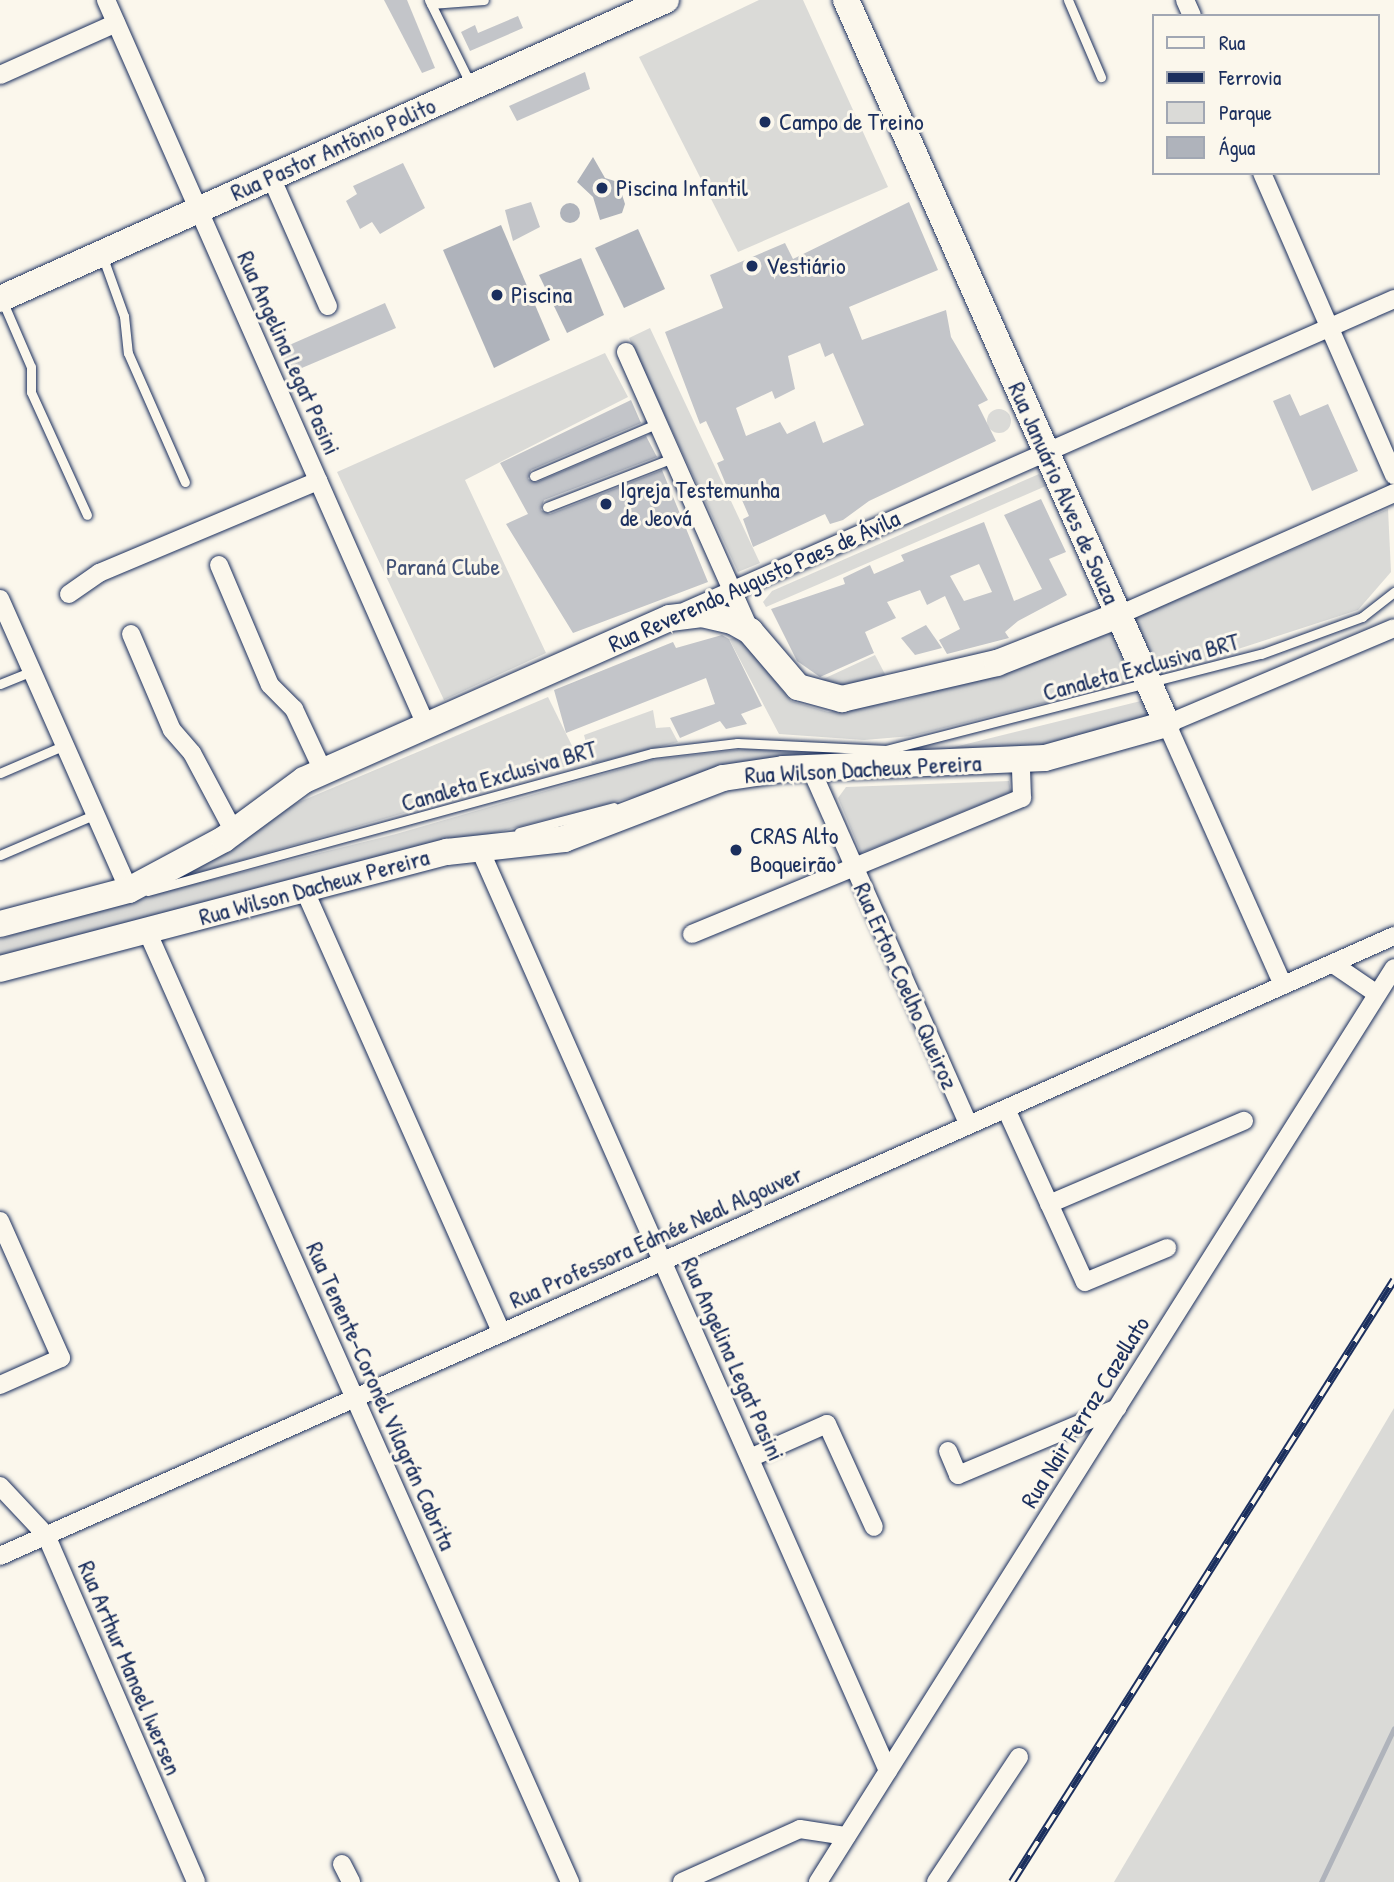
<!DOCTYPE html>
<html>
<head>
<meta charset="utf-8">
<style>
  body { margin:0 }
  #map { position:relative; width:1394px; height:1882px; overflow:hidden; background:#fbf7ec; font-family:"Patrick Hand",sans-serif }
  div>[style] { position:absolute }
  .green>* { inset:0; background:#dadad7 }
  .round { border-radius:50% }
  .water>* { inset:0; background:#afb3bb }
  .stream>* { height:5px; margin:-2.5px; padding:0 2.5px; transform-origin:2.5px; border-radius:2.5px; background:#afb3bb }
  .building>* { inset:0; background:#c3c5c9 }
  .roads { filter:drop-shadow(0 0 2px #1b2f5e) drop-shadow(0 0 2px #1b2f5e) }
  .lane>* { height:9px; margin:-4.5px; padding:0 4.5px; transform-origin:4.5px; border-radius:4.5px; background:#fbf7ec }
  .street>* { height:18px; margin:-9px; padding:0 9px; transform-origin:9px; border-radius:9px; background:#fbf7ec }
  .secondary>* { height:26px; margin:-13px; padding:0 13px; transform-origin:13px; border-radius:13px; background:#fbf7ec }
  .rail>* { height:8px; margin-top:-4px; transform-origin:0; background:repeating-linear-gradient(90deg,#fbf7ec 0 16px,#1b2f5e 0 32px); box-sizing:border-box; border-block:2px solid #1b2f5e }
  .dots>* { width:19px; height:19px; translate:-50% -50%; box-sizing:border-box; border:4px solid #fbf7ec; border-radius:50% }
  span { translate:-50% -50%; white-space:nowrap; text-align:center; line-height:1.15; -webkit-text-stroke:6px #fbf7ec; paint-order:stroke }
  .poi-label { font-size:24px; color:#1b2f5e }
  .left { translate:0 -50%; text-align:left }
  .street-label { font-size:24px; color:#1b2f5e }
  .park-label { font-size:24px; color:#415176 }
  .legend { position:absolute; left:1152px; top:14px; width:228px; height:161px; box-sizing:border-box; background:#fbf7ec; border:2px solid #a1a7b3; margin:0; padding:9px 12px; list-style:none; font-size:21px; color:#1b2f5e }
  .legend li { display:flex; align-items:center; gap:14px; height:35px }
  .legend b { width:35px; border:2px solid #a1a7b3 }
</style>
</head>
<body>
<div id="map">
  <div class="green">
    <div style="clip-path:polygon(759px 0,803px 0,888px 187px,738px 252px,639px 57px)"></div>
    <div style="clip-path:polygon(650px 328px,760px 563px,738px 572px,629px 338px)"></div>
    <div style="clip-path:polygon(605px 353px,628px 397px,465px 480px,546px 653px,444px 700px,337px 472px)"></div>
    <div class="round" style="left:987px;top:409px;width:24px;height:24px"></div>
    <div style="clip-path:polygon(1039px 474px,1046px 486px,766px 607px,763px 602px,772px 591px)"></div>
    <div style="clip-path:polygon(1388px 509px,1391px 572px,1358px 610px,1155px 676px,1129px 620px)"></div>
    <div style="clip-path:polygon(1113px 632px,1132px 681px,912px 736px,864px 740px,779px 734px,729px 639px,739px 637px,791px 701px,828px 712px,906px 700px)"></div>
    <div style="clip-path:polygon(875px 655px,886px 676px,843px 686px,819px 681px)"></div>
    <div style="clip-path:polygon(548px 697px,580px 762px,170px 881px,292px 805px)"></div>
    <div style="clip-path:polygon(1149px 699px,1153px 714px,1142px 723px,1067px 745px,898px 761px)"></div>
    <div style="clip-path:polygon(653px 710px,656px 728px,670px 727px,678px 742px,592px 764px,584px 735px)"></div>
    <div style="clip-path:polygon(745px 749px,804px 753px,0 961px,0 939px,93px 909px,396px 834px,652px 760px)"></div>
    <div style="clip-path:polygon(1009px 781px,1011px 792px,861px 853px,838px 798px,846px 787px)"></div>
    <div style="clip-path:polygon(1394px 1408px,1394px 1882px,1114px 1882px)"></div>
  </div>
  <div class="water">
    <div style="clip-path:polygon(593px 157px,605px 178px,618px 182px,625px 204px,622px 213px,600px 220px,593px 197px,577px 182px)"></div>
    <div class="round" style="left:560px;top:203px;width:20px;height:20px"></div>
    <div style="clip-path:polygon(501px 225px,550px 340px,494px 368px,443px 250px)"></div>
    <div style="clip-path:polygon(638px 229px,665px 289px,624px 308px,595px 248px)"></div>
    <div style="clip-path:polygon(581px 258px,604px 315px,567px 333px,539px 275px)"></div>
  </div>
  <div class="stream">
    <div style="left:1321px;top:1882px;width:170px;rotate:-64.6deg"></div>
  </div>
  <div class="building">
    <div style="clip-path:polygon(384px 0,407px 0,435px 68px,422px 73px)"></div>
    <div style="clip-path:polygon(518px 16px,523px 28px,470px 51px,461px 32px,475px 25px,478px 33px)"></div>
    <div style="clip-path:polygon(585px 72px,590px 89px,517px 121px,509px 106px)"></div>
    <div style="clip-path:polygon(403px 163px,425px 208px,380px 234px,372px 222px,360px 229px,346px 201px,357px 194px,353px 186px)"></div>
    <div style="clip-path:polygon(531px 202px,540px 227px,513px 241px,505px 210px)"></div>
    <div style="clip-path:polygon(evenodd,909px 202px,938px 270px,849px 307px,862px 340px,946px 310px,951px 337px,988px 400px,978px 405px,996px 441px,869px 501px,843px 520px,830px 524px,825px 514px,753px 547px,743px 519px,749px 516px,738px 491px,730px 494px,717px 463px,724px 460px,706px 421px,700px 424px,665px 332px,723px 308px,710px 275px,785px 243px,793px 259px,909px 202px,820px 343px,825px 357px,833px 353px,864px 425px,823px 443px,815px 421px,787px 434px,780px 422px,746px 436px,736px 408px,772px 391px,775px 399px,795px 389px,788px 356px,820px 343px)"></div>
    <div style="clip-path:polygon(385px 303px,396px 328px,290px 373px,278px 350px)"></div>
    <div style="clip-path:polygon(1290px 394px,1300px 416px,1328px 404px,1358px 471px,1312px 491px,1273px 401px)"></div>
    <div style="clip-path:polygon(631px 400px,641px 423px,531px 470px,528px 479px,537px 482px,646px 436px,657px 457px,544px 500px,541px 510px,550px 514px,662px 470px,708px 582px,573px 633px,506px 524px,528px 514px,500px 463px)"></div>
    <div style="clip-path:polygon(evenodd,1041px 499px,1066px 552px,1049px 559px,1067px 595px,1018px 621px,1005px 632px,1009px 638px,947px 654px,939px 640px,960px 629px,945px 596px,927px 605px,920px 590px,887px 602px,896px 618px,865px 632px,874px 653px,820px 677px,797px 661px,771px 609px,845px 584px,843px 578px,870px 565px,874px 574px,904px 561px,901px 555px,984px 522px,1014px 601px,1042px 589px,1004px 515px,1041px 499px,979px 564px,992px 592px,964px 601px,950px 576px,979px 564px)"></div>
    <div style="clip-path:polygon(926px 625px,942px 648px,915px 655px,901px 638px)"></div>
    <div style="clip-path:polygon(722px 635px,729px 639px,762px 706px,741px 714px,747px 724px,726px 729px,720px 721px,680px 738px,670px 718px,715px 704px,706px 678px,566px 733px,554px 690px,673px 642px,676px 648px)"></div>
  </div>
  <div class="roads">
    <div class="lane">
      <div style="left:429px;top:0;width:95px;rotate:63.7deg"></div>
      <div style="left:1068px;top:0;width:84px;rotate:66.8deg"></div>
      <div style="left:431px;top:4px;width:53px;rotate:-4.3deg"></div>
      <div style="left:102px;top:255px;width:65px;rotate:70.2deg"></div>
      <div style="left:124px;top:316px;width:37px;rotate:84deg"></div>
      <div style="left:128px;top:353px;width:141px;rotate:66.2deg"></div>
      <div style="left:2px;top:300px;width:73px;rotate:66.6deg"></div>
      <div style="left:31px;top:367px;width:25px;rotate:90deg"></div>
      <div style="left:31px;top:392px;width:135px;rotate:65.5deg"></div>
      <div style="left:534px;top:476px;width:135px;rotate:-23.1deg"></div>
      <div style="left:547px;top:507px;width:135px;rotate:-21.3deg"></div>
      <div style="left:0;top:684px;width:35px;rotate:-22deg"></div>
      <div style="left:882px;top:751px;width:391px;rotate:-14.4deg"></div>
      <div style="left:1261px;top:654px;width:108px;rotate:-20.1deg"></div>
      <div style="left:1362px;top:617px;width:41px;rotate:-38deg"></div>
      <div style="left:0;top:773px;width:71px;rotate:-23.3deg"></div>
      <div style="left:519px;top:832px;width:98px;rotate:-14.7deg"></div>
      <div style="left:0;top:855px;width:104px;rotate:-23.1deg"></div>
      <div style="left:148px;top:891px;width:523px;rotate:-15.31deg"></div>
      <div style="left:652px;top:753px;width:86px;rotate:-6.7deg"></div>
      <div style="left:737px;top:743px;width:150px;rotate:2.7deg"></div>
    </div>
    <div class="street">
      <div style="left:106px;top:0;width:792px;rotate:66.18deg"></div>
      <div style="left:1185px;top:0;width:17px;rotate:66deg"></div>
      <div style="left:0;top:75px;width:127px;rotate:-24.1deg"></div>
      <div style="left:1262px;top:173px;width:330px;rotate:66.4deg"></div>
      <div style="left:271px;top:177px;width:141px;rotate:66.2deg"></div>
      <div style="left:626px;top:352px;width:305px;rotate:66deg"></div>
      <div style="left:219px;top:565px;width:130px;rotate:67deg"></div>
      <div style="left:270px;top:685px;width:34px;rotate:45deg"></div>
      <div style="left:294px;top:709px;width:68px;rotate:64.9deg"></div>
      <div style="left:69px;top:594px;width:37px;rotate:-35deg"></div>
      <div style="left:99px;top:573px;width:238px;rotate:-22.8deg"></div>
      <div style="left:0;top:599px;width:318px;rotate:66.1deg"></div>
      <div style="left:686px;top:611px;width:774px;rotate:-23.78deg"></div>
      <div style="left:1119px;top:615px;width:301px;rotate:-23.9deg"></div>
      <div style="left:131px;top:634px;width:104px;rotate:66.9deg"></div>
      <div style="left:172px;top:730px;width:30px;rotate:49deg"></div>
      <div style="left:192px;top:753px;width:89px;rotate:62deg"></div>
      <div style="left:811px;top:769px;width:389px;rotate:66.1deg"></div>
      <div style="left:481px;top:852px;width:1005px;rotate:66.11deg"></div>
      <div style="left:304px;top:889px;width:486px;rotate:66deg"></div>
      <div style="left:147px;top:931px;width:1041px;rotate:66.02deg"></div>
      <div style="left:692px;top:934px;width:357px;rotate:-22.4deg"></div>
      <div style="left:1022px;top:798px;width:38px;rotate:-92deg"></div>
      <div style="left:1333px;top:964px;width:53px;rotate:34.3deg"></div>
      <div style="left:1283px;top:985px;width:286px;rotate:-114deg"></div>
      <div style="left:1167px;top:724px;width:246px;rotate:-22.9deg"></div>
      <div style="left:1006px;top:1109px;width:190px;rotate:65.5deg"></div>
      <div style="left:1085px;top:1282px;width:89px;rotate:-22.5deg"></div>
      <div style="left:1049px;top:1204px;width:212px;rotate:-23.1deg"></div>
      <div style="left:0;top:1221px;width:150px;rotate:66deg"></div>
      <div style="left:61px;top:1358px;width:67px;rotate:156.1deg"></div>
      <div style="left:948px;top:1451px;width:26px;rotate:67deg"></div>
      <div style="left:958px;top:1475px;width:173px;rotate:-22.8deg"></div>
      <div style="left:750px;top:1458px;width:84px;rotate:-23.8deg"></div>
      <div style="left:827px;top:1424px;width:113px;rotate:65.5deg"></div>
      <div style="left:0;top:1486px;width:67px;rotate:46.8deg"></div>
      <div style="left:46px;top:1535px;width:378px;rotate:66.6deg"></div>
      <div style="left:0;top:1556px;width:1526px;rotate:-23.98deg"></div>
      <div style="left:342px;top:1864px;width:20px;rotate:63deg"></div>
      <div style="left:682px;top:1882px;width:129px;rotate:-24.2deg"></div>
      <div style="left:800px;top:1829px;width:47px;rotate:8.7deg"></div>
      <div style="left:818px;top:1882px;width:1080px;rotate:-57.78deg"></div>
      <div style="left:936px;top:1882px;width:150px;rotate:-56.4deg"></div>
    </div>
    <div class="secondary">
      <div style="left:0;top:299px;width:730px;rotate:-24.18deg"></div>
      <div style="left:0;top:924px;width:133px;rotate:-14.8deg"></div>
      <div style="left:129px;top:890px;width:108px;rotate:-28.2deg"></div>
      <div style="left:224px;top:839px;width:99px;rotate:-36.4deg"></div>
      <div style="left:304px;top:780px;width:400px;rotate:-23.9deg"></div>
      <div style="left:670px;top:618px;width:32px;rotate:-7deg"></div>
      <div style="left:702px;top:614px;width:31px;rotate:13deg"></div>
      <div style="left:732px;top:621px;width:21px;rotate:29deg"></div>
      <div style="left:750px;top:631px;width:74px;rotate:49.4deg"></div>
      <div style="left:798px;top:687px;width:46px;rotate:15.3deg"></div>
      <div style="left:842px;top:699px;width:159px;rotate:-13.1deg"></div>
      <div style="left:997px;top:663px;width:131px;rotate:-21.5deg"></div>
      <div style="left:0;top:969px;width:462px;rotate:-14.7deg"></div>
      <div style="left:447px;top:852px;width:118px;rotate:-6.3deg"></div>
      <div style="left:564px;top:839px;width:170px;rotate:-21deg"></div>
      <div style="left:723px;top:778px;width:61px;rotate:-8.5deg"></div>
      <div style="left:783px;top:769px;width:262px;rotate:-2.4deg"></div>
      <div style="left:1045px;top:758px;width:127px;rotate:-15.6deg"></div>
      <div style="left:1167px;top:724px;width:792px;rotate:-113.91deg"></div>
    </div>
  </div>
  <div class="rail">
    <div style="left:1012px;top:1882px;width:713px;rotate:-57.6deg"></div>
  </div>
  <div class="dots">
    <div style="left:765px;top:122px;background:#1b2f5e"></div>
    <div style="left:602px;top:188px;background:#1b2f5e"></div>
    <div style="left:752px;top:266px;background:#1b2f5e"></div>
    <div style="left:497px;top:295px;background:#1b2f5e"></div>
    <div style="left:606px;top:504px;background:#1b2f5e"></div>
    <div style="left:736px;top:850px;background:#1b2f5e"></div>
  </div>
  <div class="poi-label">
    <span class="left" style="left:779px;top:122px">Campo de Treino</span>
    <span class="left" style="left:616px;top:188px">Piscina Infantil</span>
    <span class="left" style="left:766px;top:266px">Vestiário</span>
    <span class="left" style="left:511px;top:295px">Piscina</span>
    <span class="left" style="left:620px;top:504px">Igreja Testemunha<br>de Jeová</span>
    <span class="left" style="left:750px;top:850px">CRAS Alto<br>Boqueirão</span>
  </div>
  <div class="street-label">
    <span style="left:333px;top:149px;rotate:-24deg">Rua Pastor Antônio Polito</span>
    <span style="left:289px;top:353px;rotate:66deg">Rua Angelina Legat Pasini</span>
    <span style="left:1064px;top:493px;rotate:66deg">Rua Januário Alves de Souza</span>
    <span style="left:754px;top:581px;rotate:-24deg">Rua Reverendo Augusto Paes de Ávila</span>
    <span style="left:1141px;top:667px;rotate:-15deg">Canaleta Exclusiva BRT</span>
    <span style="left:863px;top:769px;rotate:-3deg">Rua Wilson Dacheux Pereira</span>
    <span style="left:499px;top:776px;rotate:-16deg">Canaleta Exclusiva BRT</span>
    <span style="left:314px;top:887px;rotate:-15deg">Rua Wilson Dacheux Pereira</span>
    <span style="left:906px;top:986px;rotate:66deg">Rua Erton Coelho Queiroz</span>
    <span style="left:656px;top:1237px;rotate:-24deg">Rua Professora Edmée Neal Algouver</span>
    <span style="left:733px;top:1359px;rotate:66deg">Rua Angelina Legat Pasini</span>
    <span style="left:381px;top:1396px;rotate:66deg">Rua Tenente-Coronel Vilagrán Cabrita</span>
    <span style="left:1085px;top:1412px;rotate:-58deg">Rua Nair Ferraz Cazellato</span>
    <span style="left:130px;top:1668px;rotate:67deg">Rua Arthur Manoel Iwersen</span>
  </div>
  <div class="park-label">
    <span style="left:443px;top:567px">Paraná Clube</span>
  </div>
  <ul class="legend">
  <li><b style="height:9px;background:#fbf7ec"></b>Rua</li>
  <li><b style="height:9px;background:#1b2f5e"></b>Ferrovia</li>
  <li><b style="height:19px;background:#dadad7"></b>Parque</li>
  <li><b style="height:19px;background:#afb3bb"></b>Água</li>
  </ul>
</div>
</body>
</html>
